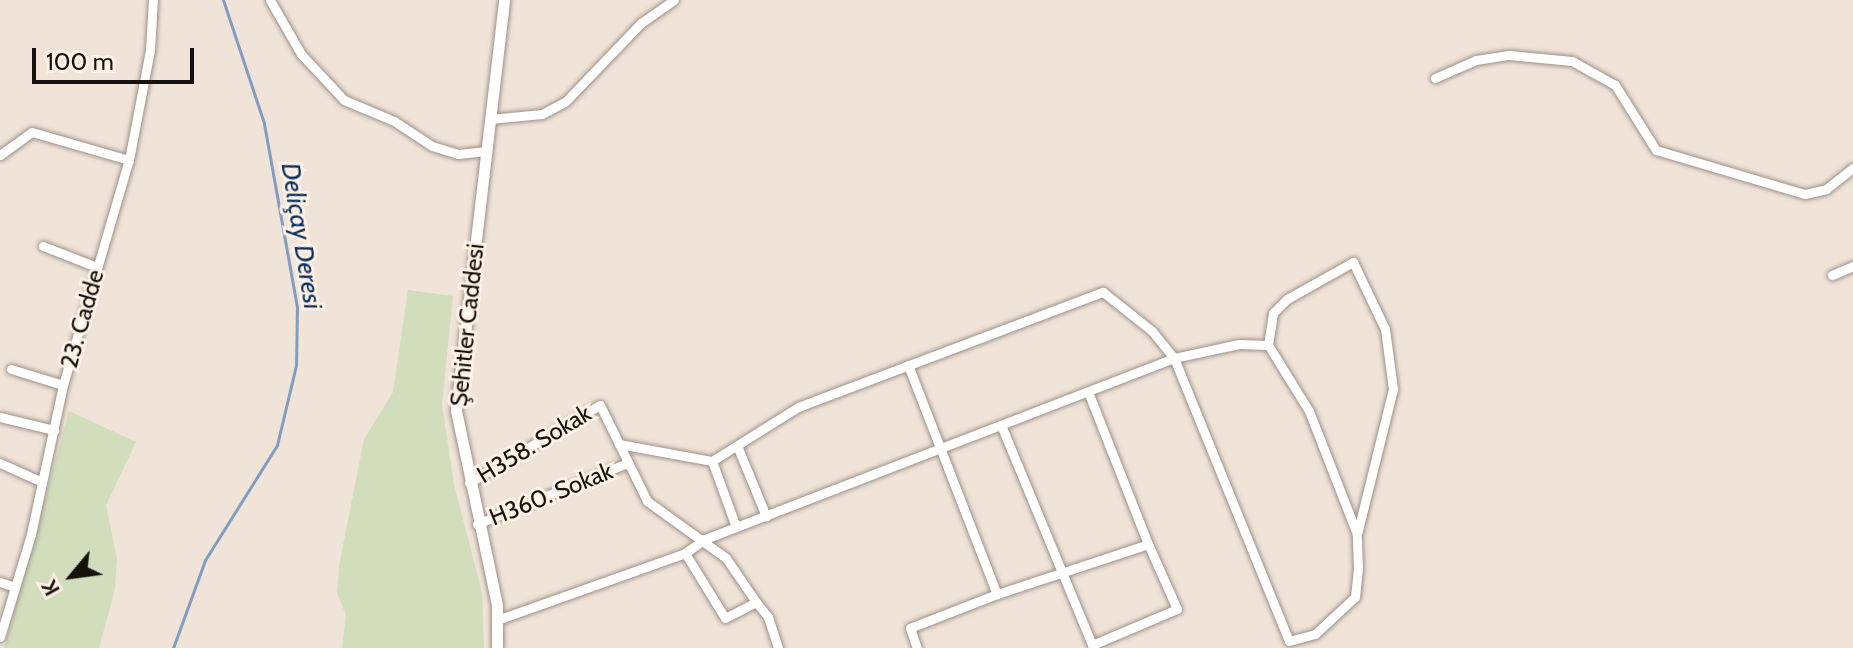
<!DOCTYPE html>
<html>
<head>
<meta charset="utf-8">
<style>
  body { margin:0 }
  #map { position:relative; width:1853px; height:648px; overflow:hidden; background:#f0e3d8; font-family:Cabin,sans-serif }
  div>[style] { position:absolute }
  .green>* { inset:0; background:#d2ddbc }
  .stream>* { height:3px; margin:-1.5px; padding:0 1.5px; transform-origin:1.5px; border-radius:1.5px; background:#839dc0 }
  .roads { filter:drop-shadow(0 0 2px #9d9187) drop-shadow(0 0 2px #9d9187) }
  .minor>* { height:9px; margin:-4.5px; padding:0 4.5px; transform-origin:4.5px; border-radius:4.5px; background:#fff }
  .tertiary>* { height:11px; margin:-5.5px; padding:0 5.5px; transform-origin:5.5px; border-radius:5.5px; background:#fff }
  span { translate:-50% -50%; white-space:nowrap; text-align:center; line-height:1.15; -webkit-text-stroke:6px #fdf0e5; paint-order:stroke }
  .street-label { font-size:24px; color:#15110d }
  .water-label { font-size:26px; color:#0b305d; font-style:italic }
  .north { position:absolute; left:32px; top:536px; width:80px; height:80px; -webkit-text-stroke:6px #fdf0e5; paint-order:stroke; rotate:241deg; font-size:22px; font-weight:700; line-height:32px; text-align:center; color:#15110d }
  .north::after { content:''; display:block; margin:auto; width:28px; height:36px; background:#15110d; clip-path:polygon(50% 0,100% 100%,50% 72%,0 100%) }
  .scale { position:absolute; left:32px; top:48px; width:162px; height:36px; box-sizing:border-box; border:4px solid #15110d; border-top:0; padding-left:10px; font-size:24px; line-height:28px; white-space:nowrap; color:#15110d; -webkit-text-stroke:6px #fdf0e5; paint-order:stroke }
</style>
</head>
<body>
<div id="map">
  <div class="green">
    <div style="clip-path:polygon(408px 290px,453px 296px,442px 405px,454px 484px,482px 593px,484px 648px,342px 648px,346px 615px,337px 593px,339px 566px,364px 439px,393px 392px)"></div>
    <div style="clip-path:polygon(69px 411px,136px 442px,106px 505px,117px 559px,115px 589px,99px 648px,4px 648px)"></div>
  </div>
  <div class="stream">
    <div style="left:173px;top:648px;width:94px;rotate:-70deg"></div>
    <div style="left:205px;top:560px;width:136px;rotate:-57.9deg"></div>
    <div style="left:277px;top:445px;width:82px;rotate:-76.6deg"></div>
    <div style="left:296px;top:365px;width:58px;rotate:-89deg"></div>
    <div style="left:297px;top:307px;width:187px;rotate:-100.2deg"></div>
    <div style="left:264px;top:123px;width:130px;rotate:-108.4deg"></div>
  </div>
  <div class="roads">
    <div class="minor">
      <div style="left:270px;top:0;width:62px;rotate:60.1deg"></div>
      <div style="left:301px;top:54px;width:63px;rotate:46.9deg"></div>
      <div style="left:344px;top:100px;width:54px;rotate:22.8deg"></div>
      <div style="left:394px;top:121px;width:45px;rotate:33.3deg"></div>
      <div style="left:432px;top:146px;width:27px;rotate:17deg"></div>
      <div style="left:458px;top:154px;width:29px;rotate:-6deg"></div>
      <div style="left:1435px;top:78px;width:45px;rotate:-23.7deg"></div>
      <div style="left:1476px;top:60px;width:33px;rotate:-9deg"></div>
      <div style="left:1509px;top:55px;width:63px;rotate:5.4deg"></div>
      <div style="left:1572px;top:61px;width:49px;rotate:29.2deg"></div>
      <div style="left:1615px;top:85px;width:77px;rotate:57.8deg"></div>
      <div style="left:1656px;top:150px;width:155px;rotate:16.5deg"></div>
      <div style="left:1805px;top:194px;width:22px;rotate:-13deg"></div>
      <div style="left:1826px;top:189px;width:34px;rotate:-38deg"></div>
      <div style="left:490px;top:119px;width:52px;rotate:-5.5deg"></div>
      <div style="left:542px;top:114px;width:26px;rotate:-28deg"></div>
      <div style="left:565px;top:102px;width:110px;rotate:-46.1deg"></div>
      <div style="left:641px;top:23px;width:40px;rotate:-34.9deg"></div>
      <div style="left:0;top:155px;width:39px;rotate:-36deg"></div>
      <div style="left:32px;top:132px;width:101px;rotate:16.1deg"></div>
      <div style="left:43px;top:246px;width:58px;rotate:21.3deg"></div>
      <div style="left:1832px;top:275px;width:23px;rotate:-23deg"></div>
      <div style="left:1268px;top:345px;width:32px;rotate:-81deg"></div>
      <div style="left:1273px;top:313px;width:20px;rotate:-45deg"></div>
      <div style="left:1287px;top:299px;width:76px;rotate:-29.3deg"></div>
      <div style="left:1353px;top:262px;width:74px;rotate:64.5deg"></div>
      <div style="left:1385px;top:329px;width:61px;rotate:82.4deg"></div>
      <div style="left:1393px;top:389px;width:149px;rotate:103.9deg"></div>
      <div style="left:908px;top:365px;width:246px;rotate:68.8deg"></div>
      <div style="left:997px;top:594px;width:93px;rotate:158.7deg"></div>
      <div style="left:910px;top:628px;width:21px;rotate:71deg"></div>
      <div style="left:11px;top:369px;width:54px;rotate:17.1deg"></div>
      <div style="left:0;top:417px;width:56px;rotate:13.5deg"></div>
      <div style="left:1001px;top:425px;width:238px;rotate:67.5deg"></div>
      <div style="left:1092px;top:645px;width:92px;rotate:-23deg"></div>
      <div style="left:1177px;top:609px;width:71px;rotate:-114deg"></div>
      <div style="left:619px;top:444px;width:95px;rotate:10.4deg"></div>
      <div style="left:712px;top:461px;width:102px;rotate:-32.1deg"></div>
      <div style="left:798px;top:407px;width:326px;rotate:-20.7deg"></div>
      <div style="left:1103px;top:292px;width:63px;rotate:38.5deg"></div>
      <div style="left:1152px;top:331px;width:35px;rotate:51deg"></div>
      <div style="left:1174px;top:358px;width:305px;rotate:67.9deg"></div>
      <div style="left:1289px;top:641px;width:27px;rotate:-15deg"></div>
      <div style="left:1315px;top:634px;width:54px;rotate:-42.8deg"></div>
      <div style="left:1355px;top:597px;width:28px;rotate:-84deg"></div>
      <div style="left:1358px;top:569px;width:35px;rotate:-92deg"></div>
      <div style="left:1357px;top:534px;width:132px;rotate:-111.3deg"></div>
      <div style="left:1309px;top:411px;width:78px;rotate:-121.8deg"></div>
      <div style="left:1268px;top:345px;width:29px;rotate:-178deg"></div>
      <div style="left:1239px;top:344px;width:66px;rotate:167.8deg"></div>
      <div style="left:1174px;top:358px;width:503px;rotate:158.9deg"></div>
      <div style="left:705px;top:539px;width:24px;rotate:145deg"></div>
      <div style="left:738px;top:448px;width:74px;rotate:67.6deg"></div>
      <div style="left:712px;top:461px;width:70px;rotate:70deg"></div>
      <div style="left:0;top:463px;width:46px;rotate:24.3deg"></div>
      <div style="left:469px;top:483px;width:152px;rotate:-30.8deg"></div>
      <div style="left:600px;top:405px;width:107px;rotate:63.9deg"></div>
      <div style="left:647px;top:501px;width:97px;rotate:35.8deg"></div>
      <div style="left:726px;top:558px;width:53px;rotate:55.7deg"></div>
      <div style="left:477px;top:524px;width:160px;rotate:-22.1deg"></div>
      <div style="left:0;top:582px;width:16px;rotate:18deg"></div>
      <div style="left:997px;top:594px;width:159px;rotate:-18.3deg"></div>
      <div style="left:1148px;top:544px;width:163px;rotate:-111.5deg"></div>
      <div style="left:497px;top:620px;width:200px;rotate:-19.6deg"></div>
      <div style="left:685px;top:553px;width:76px;rotate:58.4deg"></div>
      <div style="left:725px;top:618px;width:35px;rotate:-27deg"></div>
      <div style="left:756px;top:602px;width:19px;rotate:51deg"></div>
      <div style="left:768px;top:617px;width:33px;rotate:72deg"></div>
      <div style="left:0;top:637px;width:108px;rotate:-73.2deg"></div>
      <div style="left:31px;top:534px;width:152px;rotate:-77.9deg"></div>
      <div style="left:63px;top:385px;width:234px;rotate:-73.7deg"></div>
      <div style="left:129px;top:160px;width:112px;rotate:-79.2deg"></div>
      <div style="left:150px;top:50px;width:50px;rotate:-86.6deg"></div>
    </div>
    <div class="tertiary">
      <div style="left:497px;top:648px;width:43px;rotate:-90deg"></div>
      <div style="left:497px;top:605px;width:199px;rotate:-101.9deg"></div>
      <div style="left:456px;top:410px;width:413px;rotate:-83.3deg"></div>
    </div>
  </div>
  <div class="street-label">
    <span style="left:82px;top:319px;rotate:-74deg">23. Cadde</span>
    <span style="left:467px;top:325px;rotate:-84deg">Şehitler Caddesi</span>
    <span style="left:534px;top:444px;rotate:-31deg">H358. Sokak</span>
    <span style="left:551px;top:494px;rotate:-22deg">H360. Sokak</span>
  </div>
  <div class="water-label">
    <span style="left:301px;top:236px;rotate:81deg">Deliçay Deresi</span>
  </div>
  <div class="north">K</div>
  <div class="scale">100 m</div>
</div>
</body>
</html>
